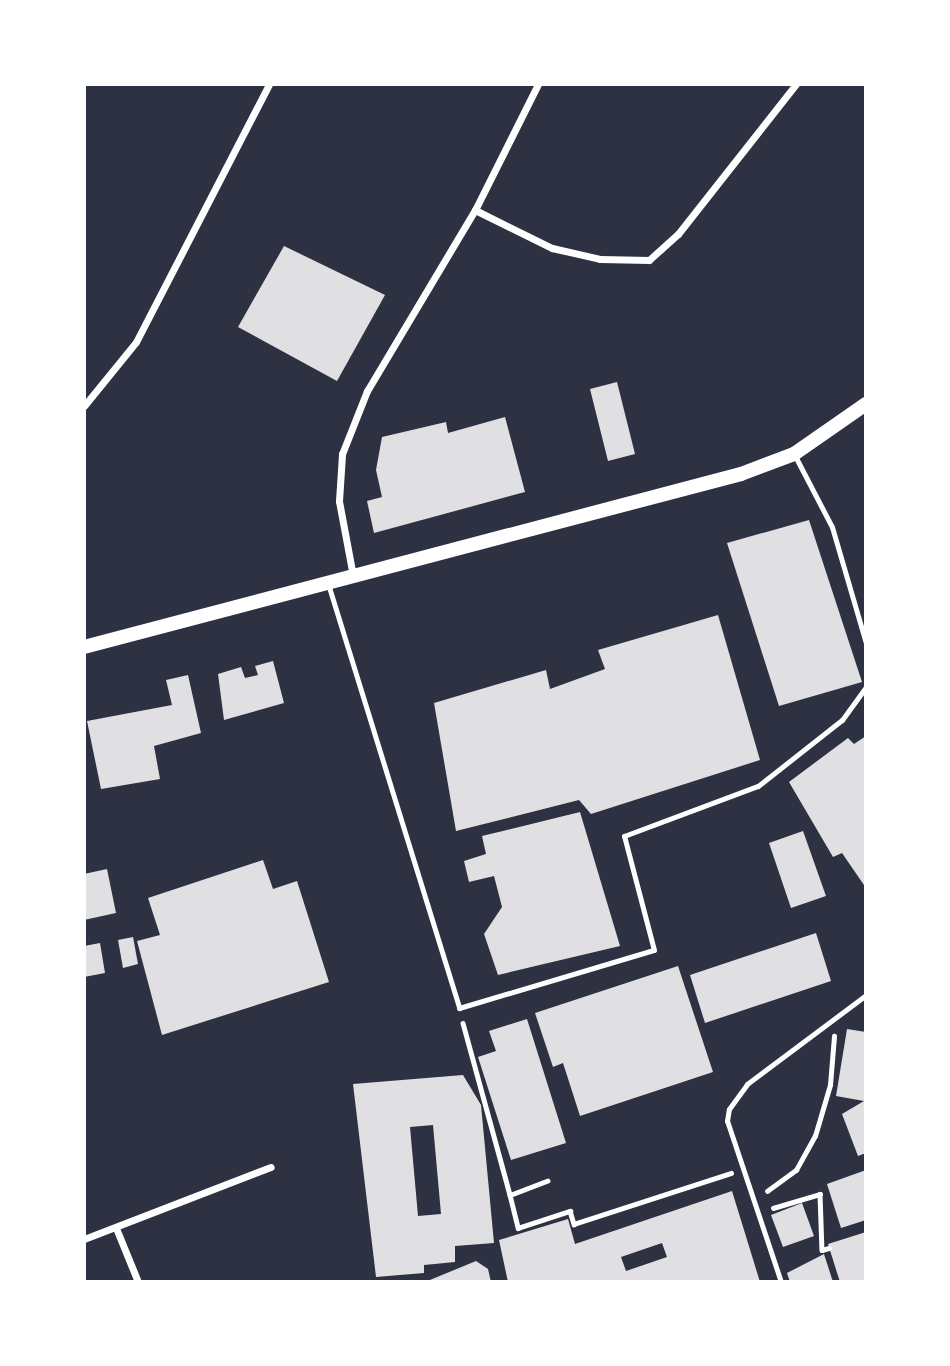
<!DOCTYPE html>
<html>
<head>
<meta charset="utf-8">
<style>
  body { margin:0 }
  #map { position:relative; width:950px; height:1366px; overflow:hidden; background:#2d3142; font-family:"PT Sans",sans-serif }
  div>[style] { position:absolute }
  .building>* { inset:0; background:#e0e0e3 }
  .path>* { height:4.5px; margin:-2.25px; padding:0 2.25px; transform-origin:2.25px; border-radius:2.25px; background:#fff }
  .service>* { height:5px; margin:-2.5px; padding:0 2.5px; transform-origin:2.5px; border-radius:2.5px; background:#fff }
  .minor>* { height:7px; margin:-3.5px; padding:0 3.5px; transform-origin:3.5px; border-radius:3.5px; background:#fff }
  .secondary>* { height:14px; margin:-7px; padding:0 7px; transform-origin:7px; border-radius:7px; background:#fff }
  span { translate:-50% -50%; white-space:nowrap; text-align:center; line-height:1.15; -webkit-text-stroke:5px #fff; paint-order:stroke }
  .frame { position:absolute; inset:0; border:86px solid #fff; pointer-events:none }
</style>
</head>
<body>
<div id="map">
  <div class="building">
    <div style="clip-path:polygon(284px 246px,385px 295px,337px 381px,238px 327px)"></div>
    <div style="clip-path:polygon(617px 382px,635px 454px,608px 461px,590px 389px)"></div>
    <div style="clip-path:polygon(505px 417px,525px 492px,374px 533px,367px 501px,382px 497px,376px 470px,382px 437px,446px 422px,448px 433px)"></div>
    <div style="clip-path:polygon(809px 520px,862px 682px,779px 706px,727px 543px)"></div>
    <div style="clip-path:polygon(718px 615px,760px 760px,591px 814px,579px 800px,456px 831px,434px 703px,546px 670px,550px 689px,605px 669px,598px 650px)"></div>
    <div style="clip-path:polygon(273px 661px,284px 703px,224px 720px,218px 674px,241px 667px,245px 678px,258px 675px,255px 666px)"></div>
    <div style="clip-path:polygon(188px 675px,201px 733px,154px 746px,160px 779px,101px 789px,87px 721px,172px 705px,166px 680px)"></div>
    <div style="clip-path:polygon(866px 736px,866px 888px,842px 853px,833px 857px,789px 782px,848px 738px,854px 744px)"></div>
    <div style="clip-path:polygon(580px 812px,620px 946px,498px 975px,484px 934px,502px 907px,494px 876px,469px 882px,464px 861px,486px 854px,482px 836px)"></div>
    <div style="clip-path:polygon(803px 831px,826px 896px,791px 908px,769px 843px)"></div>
    <div style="clip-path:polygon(263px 860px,273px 889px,297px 881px,329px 982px,162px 1035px,137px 941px,160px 935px,148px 898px)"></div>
    <div style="clip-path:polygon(107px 869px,116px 913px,84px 920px,84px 874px)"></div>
    <div style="clip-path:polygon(816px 933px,831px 981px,705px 1023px,690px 975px)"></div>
    <div style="clip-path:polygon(133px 937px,138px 964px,123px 968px,118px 940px)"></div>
    <div style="clip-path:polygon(100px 943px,105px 973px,84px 977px,84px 946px)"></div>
    <div style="clip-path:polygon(678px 966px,713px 1072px,580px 1116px,563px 1063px,553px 1067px,535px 1013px)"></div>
    <div style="clip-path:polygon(527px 1019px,566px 1143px,511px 1160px,478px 1057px,496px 1051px,489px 1031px)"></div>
    <div style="clip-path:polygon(847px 1029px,866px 1032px,866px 1153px,858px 1156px,842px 1114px,864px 1101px,836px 1096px)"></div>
    <div style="clip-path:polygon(evenodd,463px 1075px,481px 1105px,494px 1243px,455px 1246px,455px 1262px,424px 1265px,424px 1273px,376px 1277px,353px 1084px,463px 1075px,433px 1125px,441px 1214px,418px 1216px,410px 1127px,433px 1125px)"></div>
    <div style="clip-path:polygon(866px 1170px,866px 1220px,841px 1228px,827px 1184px)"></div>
    <div style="clip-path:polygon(evenodd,732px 1191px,760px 1282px,508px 1282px,499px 1240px,568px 1219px,575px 1244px,732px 1191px,662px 1243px,667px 1257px,626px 1271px,621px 1257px,662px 1243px)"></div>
    <div style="clip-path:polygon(802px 1203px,814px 1236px,783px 1247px,771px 1215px)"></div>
    <div style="clip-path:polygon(866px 1232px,866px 1282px,840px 1282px,828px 1244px)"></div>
    <div style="clip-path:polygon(824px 1254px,833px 1282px,790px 1282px,787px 1273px)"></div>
    <div style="clip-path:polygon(476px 1261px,488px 1269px,491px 1282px,425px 1282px)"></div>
  </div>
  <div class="path">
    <div style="left:463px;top:1023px;width:178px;rotate:74.7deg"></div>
    <div style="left:510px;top:1195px;width:40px;rotate:-21deg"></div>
    <div style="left:767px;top:1191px;width:36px;rotate:-36deg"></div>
    <div style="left:796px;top:1170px;width:39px;rotate:-61deg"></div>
    <div style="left:815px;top:1136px;width:53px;rotate:-73.6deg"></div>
    <div style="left:830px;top:1085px;width:49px;rotate:-85.3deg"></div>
    <div style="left:510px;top:1195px;width:34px;rotate:76deg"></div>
    <div style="left:518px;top:1228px;width:55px;rotate:-18.1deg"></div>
    <div style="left:570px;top:1211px;width:14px;rotate:73deg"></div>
    <div style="left:574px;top:1224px;width:165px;rotate:-18deg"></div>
    <div style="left:773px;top:1208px;width:49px;rotate:-16.6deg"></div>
    <div style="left:820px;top:1194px;width:56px;rotate:88deg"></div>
    <div style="left:822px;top:1250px;width:7px;rotate:-16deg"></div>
  </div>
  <div class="service">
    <div style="left:794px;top:454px;width:82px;rotate:62.5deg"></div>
    <div style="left:832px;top:527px;width:121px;rotate:73.7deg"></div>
    <div style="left:329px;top:587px;width:441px;rotate:72.8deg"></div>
    <div style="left:459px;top:1008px;width:203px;rotate:-16.6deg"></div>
    <div style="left:654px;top:950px;width:118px;rotate:-104.7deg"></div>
    <div style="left:624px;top:836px;width:143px;rotate:-20.5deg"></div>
    <div style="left:758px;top:786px;width:107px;rotate:-38.2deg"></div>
    <div style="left:842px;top:720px;width:41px;rotate:-54deg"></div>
    <div style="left:781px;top:1282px;width:170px;rotate:-108.5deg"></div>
    <div style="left:727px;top:1121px;width:12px;rotate:-81deg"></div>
    <div style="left:729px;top:1109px;width:31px;rotate:-54deg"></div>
    <div style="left:747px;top:1084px;width:149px;rotate:-36.8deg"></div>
  </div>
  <div class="minor">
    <div style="left:475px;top:210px;width:86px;rotate:26.3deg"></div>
    <div style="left:552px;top:248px;width:49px;rotate:12.9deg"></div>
    <div style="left:600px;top:259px;width:49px;rotate:1.2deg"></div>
    <div style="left:649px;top:260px;width:39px;rotate:-42deg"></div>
    <div style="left:678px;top:234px;width:191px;rotate:-51.8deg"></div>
    <div style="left:84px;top:406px;width:82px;rotate:-50.9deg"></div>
    <div style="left:136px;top:342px;width:290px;rotate:-62.7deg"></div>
    <div style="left:353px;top:576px;width:76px;rotate:-100.6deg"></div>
    <div style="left:339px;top:501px;width:47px;rotate:-86.3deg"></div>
    <div style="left:342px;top:454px;width:68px;rotate:-68.4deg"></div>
    <div style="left:367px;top:391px;width:211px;rotate:-59.2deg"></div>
    <div style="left:475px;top:210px;width:141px;rotate:-63.4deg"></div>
    <div style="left:116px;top:1228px;width:58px;rotate:67.8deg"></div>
    <div style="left:84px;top:1239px;width:200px;rotate:-21.1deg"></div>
  </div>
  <div class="secondary">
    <div style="left:84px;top:647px;width:679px;rotate:-14.75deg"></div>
    <div style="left:741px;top:474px;width:57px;rotate:-20.7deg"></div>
    <div style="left:794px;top:454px;width:88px;rotate:-34.8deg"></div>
  </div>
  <div class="frame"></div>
</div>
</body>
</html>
